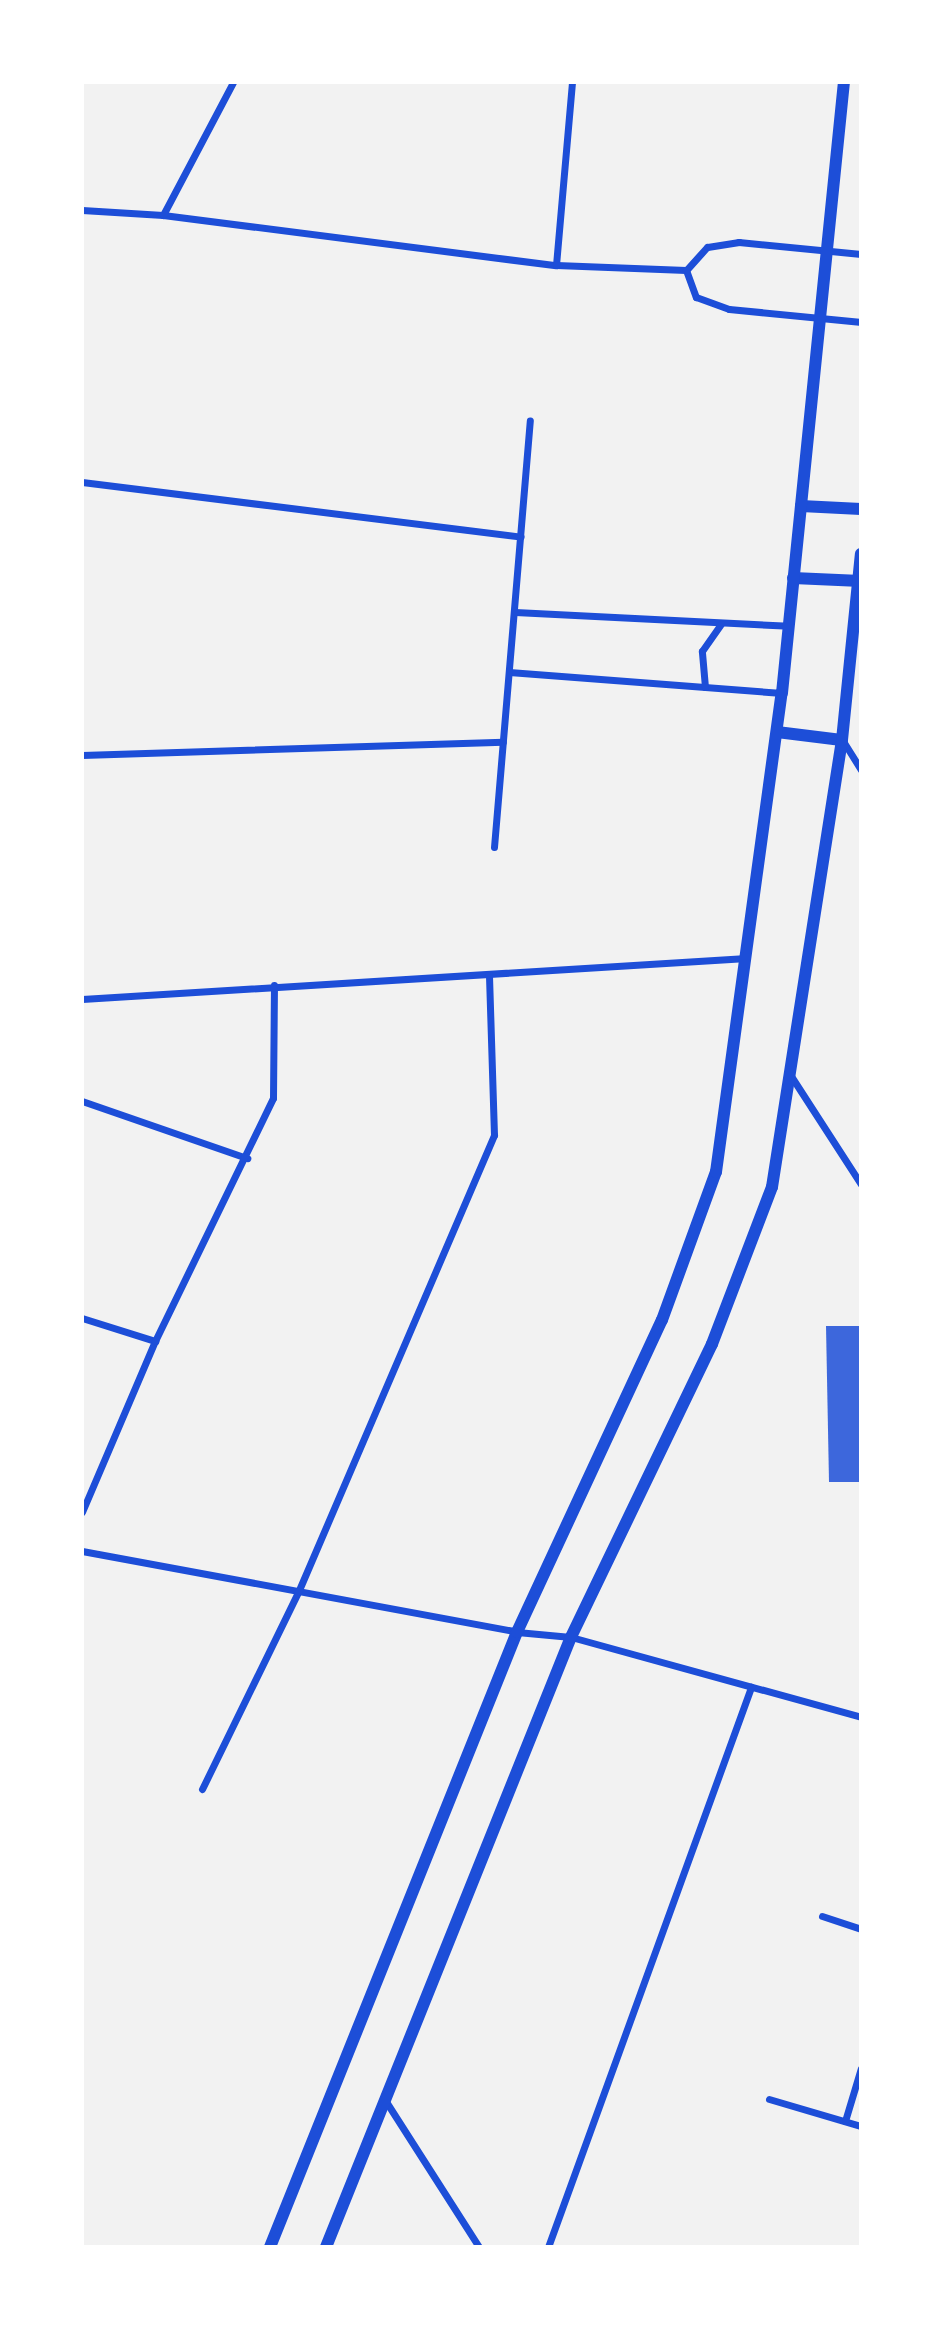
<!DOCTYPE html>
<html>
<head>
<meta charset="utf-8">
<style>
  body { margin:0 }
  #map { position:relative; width:943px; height:2329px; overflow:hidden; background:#f2f2f2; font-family:Commissioner,sans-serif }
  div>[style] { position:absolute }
  .building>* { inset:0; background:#3d67dc }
  .minor>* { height:7px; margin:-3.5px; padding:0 3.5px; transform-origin:3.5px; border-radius:3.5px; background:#1d4ed8 }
  .tertiary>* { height:12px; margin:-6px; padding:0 6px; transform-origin:6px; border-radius:6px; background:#1d4ed8 }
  span { translate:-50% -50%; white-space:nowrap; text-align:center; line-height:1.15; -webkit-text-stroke:7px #fff; paint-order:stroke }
  .frame { position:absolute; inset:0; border:84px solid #fff; pointer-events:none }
</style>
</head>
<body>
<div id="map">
  <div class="building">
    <div style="clip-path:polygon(826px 1326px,861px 1326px,861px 1482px,829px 1482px)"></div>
  </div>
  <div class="minor">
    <div style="left:82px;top:210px;width:81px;rotate:3.5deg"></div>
    <div style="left:163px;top:215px;width:396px;rotate:7.3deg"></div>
    <div style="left:556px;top:265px;width:130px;rotate:2.2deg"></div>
    <div style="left:163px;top:215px;width:150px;rotate:-62.2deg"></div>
    <div style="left:861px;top:254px;width:123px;rotate:-174.4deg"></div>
    <div style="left:739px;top:242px;width:32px;rotate:171deg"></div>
    <div style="left:707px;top:247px;width:31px;rotate:132deg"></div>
    <div style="left:686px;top:270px;width:29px;rotate:70deg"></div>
    <div style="left:696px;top:297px;width:35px;rotate:20deg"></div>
    <div style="left:729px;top:309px;width:133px;rotate:5.6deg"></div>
    <div style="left:556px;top:265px;width:184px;rotate:-85deg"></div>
    <div style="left:82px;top:482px;width:442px;rotate:7.1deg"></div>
    <div style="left:515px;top:612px;width:274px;rotate:2.9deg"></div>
    <div style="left:509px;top:672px;width:274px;rotate:4.4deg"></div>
    <div style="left:705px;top:687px;width:36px;rotate:-95deg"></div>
    <div style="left:702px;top:651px;width:33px;rotate:-55deg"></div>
    <div style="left:843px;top:741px;width:34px;rotate:58deg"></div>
    <div style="left:82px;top:755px;width:421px;rotate:-1.8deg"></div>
    <div style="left:494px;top:847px;width:428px;rotate:-85.2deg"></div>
    <div style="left:82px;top:999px;width:666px;rotate:-3.53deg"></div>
    <div style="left:791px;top:1076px;width:129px;rotate:57.1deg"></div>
    <div style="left:82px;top:1101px;width:175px;rotate:19.1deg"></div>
    <div style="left:82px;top:1318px;width:77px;rotate:17.5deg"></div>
    <div style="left:82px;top:1512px;width:186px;rotate:-66.9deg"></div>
    <div style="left:155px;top:1341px;width:270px;rotate:-64.1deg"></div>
    <div style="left:273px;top:1098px;width:113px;rotate:-89.5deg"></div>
    <div style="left:82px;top:1551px;width:442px;rotate:10.5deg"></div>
    <div style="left:517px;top:1632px;width:54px;rotate:5.3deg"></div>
    <div style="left:571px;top:1637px;width:301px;rotate:15.4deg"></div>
    <div style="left:202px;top:1789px;width:221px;rotate:-64deg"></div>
    <div style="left:299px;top:1590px;width:495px;rotate:-66.8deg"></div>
    <div style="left:494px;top:1135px;width:161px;rotate:-91.8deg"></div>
    <div style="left:822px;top:1916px;width:41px;rotate:18.4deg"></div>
    <div style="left:769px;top:2099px;width:96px;rotate:16.4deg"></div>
    <div style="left:385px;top:2100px;width:174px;rotate:57.4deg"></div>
    <div style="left:845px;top:2121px;width:55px;rotate:-73.2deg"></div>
    <div style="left:548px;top:2247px;width:596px;rotate:-70.07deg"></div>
  </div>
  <div class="tertiary">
    <div style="left:801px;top:506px;width:60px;rotate:2.9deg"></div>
    <div style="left:793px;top:578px;width:68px;rotate:2.5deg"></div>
    <div style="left:777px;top:732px;width:65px;rotate:7deg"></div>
    <div style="left:270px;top:2247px;width:663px;rotate:-68.12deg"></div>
    <div style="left:517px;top:1632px;width:344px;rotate:-65.1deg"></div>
    <div style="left:662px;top:1320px;width:158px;rotate:-70deg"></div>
    <div style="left:716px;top:1172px;width:484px;rotate:-82.2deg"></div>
    <div style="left:782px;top:693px;width:614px;rotate:-84.21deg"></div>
    <div style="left:326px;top:2247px;width:657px;rotate:-68.12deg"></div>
    <div style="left:571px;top:1637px;width:325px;rotate:-64.3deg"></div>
    <div style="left:712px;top:1344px;width:168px;rotate:-69.1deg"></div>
    <div style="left:772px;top:1187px;width:452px;rotate:-81.1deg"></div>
    <div style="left:842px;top:740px;width:187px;rotate:-84.2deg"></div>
  </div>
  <div class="frame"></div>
</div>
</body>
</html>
